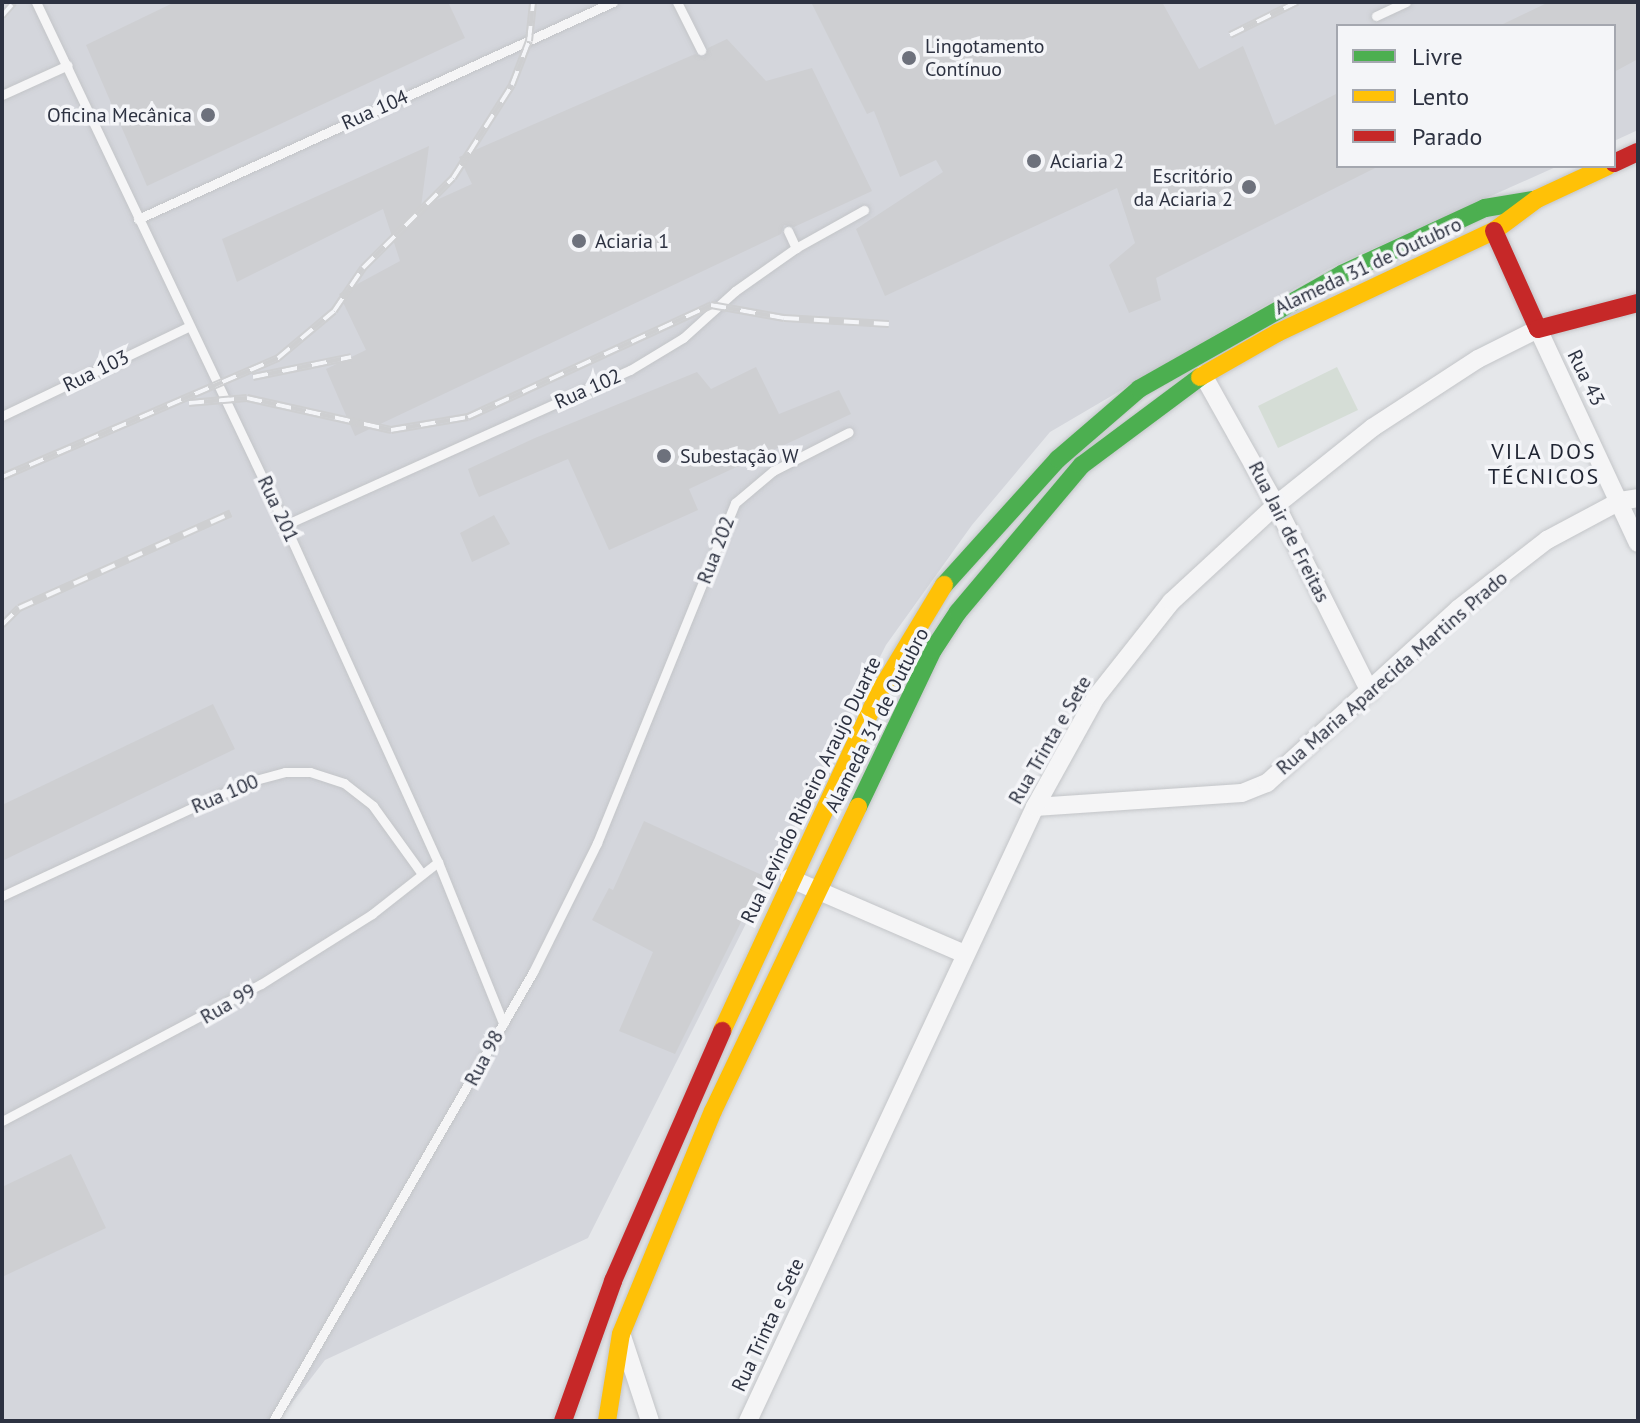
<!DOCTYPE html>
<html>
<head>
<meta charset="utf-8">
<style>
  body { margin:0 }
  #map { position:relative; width:1640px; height:1423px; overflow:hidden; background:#e5e7ea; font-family:"PT Sans",sans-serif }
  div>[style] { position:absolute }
  .built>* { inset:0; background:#d4d6dc }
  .green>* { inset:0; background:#d5ddd6 }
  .building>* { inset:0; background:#cecfd2 }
  .roads { filter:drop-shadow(0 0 2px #c3c5c8) drop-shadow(0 0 2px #c3c5c8) }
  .lane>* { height:9px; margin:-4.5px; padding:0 4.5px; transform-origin:4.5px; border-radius:4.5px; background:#f5f5f6 }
  .street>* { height:18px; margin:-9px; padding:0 9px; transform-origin:9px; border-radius:9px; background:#f5f5f6 }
  .fast>* { height:18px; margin:-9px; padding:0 9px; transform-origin:9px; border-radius:9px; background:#4caf50 }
  .slow>* { height:18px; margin:-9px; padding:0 9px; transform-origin:9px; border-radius:9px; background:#ffc107 }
  .jam>* { height:18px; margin:-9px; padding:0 9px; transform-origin:9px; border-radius:9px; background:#c62828 }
  .rail>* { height:8px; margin-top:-4px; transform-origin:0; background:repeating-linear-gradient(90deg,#f4f5f8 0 15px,#cecfd1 0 30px); box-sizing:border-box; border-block:2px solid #cecfd1 }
  .dots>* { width:22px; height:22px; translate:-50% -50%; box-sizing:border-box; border:4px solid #f4f5f8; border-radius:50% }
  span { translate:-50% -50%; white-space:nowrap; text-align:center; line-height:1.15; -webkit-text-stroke:7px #f4f5f8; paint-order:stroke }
  .poi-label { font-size:20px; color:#2d3241 }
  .left { translate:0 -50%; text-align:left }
  .right { translate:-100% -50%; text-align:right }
  .street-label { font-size:20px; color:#2d3241 }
  .neighbourhood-label { font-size:22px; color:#1f2432; letter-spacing:2px }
  .frame { position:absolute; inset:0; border:4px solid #2d3241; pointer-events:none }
  .legend { position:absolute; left:1336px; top:24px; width:280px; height:144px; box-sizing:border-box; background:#f4f5f8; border:2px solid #a4a7af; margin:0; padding:10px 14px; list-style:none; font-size:24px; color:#2d3241 }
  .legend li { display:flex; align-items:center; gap:16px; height:40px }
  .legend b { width:40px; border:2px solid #a4a7af }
</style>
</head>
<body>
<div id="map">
  <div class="built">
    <div style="clip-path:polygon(2px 2px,1638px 2px,1638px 130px,1614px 141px,1614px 26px,1338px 26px,1338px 166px,1558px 166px,1328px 269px,1050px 432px,972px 525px,886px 645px,588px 1238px,325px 1360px,278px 1421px,2px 1421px)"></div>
  </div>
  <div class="green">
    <div style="clip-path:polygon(1337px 367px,1358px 410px,1278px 448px,1258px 406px)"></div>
  </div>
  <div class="building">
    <div style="clip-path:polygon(175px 2px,448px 2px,465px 38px,147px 186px,86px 45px)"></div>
    <div style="clip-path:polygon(811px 2px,1162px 2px,1199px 69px,1243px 46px,1275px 125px,1338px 93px,1338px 166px,1379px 166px,1156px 278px,1161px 300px,1129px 313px,1109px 265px,1135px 243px,1117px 188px,885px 296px,856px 229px,943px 172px,936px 160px,900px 177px,874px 111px,867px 114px)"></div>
    <div style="clip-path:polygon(1549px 2px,1638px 2px,1638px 59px,1614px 72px,1614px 26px,1499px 26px)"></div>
    <div style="clip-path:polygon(727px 39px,766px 81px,812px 68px,872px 191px,794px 227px,784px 225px,781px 234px,355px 436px,326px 369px,366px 350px,339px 294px,400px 261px,383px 209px,237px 282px,222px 239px,429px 146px,421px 207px,472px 184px,459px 157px,695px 54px,704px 57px,708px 48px)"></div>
    <div style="clip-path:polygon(756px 367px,779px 414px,839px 390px,851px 414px,689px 489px,698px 510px,609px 550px,568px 459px,479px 497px,474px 486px,468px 469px,535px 438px,697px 372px,711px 389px)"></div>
    <div style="clip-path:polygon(494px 515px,510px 544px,472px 562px,460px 533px)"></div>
    <div style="clip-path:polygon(213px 704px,235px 749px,2px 861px,2px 805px)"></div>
    <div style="clip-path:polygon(644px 821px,764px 876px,675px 1054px,619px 1031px,653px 952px,592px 920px,609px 888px,613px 890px)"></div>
    <div style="clip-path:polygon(71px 1154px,106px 1228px,2px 1277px,2px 1187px)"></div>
  </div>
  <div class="roads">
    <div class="lane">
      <div style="left:36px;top:2px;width:579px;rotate:64.54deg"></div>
      <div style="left:285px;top:525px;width:370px;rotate:65.6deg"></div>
      <div style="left:438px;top:862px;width:174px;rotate:68deg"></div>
      <div style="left:677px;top:2px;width:54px;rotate:63.4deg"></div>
      <div style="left:1376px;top:16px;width:33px;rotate:-25deg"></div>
      <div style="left:2px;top:95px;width:72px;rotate:-24.4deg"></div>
      <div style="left:138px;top:219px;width:522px;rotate:-24.55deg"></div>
      <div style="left:788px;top:231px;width:19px;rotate:65deg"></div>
      <div style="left:2px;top:416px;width:208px;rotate:-25.6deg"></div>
      <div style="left:285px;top:525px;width:378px;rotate:-24.2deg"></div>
      <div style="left:630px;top:370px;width:62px;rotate:-31.1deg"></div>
      <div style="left:683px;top:338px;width:70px;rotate:-42.1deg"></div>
      <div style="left:735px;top:291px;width:75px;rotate:-35.2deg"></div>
      <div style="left:796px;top:248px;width:78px;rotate:-29.2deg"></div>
      <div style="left:2px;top:896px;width:271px;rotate:-24.9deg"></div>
      <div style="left:248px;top:782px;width:38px;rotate:-15deg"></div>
      <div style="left:285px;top:772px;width:25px"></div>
      <div style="left:310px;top:772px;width:36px;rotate:18deg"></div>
      <div style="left:344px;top:783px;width:37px;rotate:38deg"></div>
      <div style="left:373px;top:806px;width:84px;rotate:54.2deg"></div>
      <div style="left:2px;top:1121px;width:293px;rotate:-27.9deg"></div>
      <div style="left:261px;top:984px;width:131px;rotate:-32.2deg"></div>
      <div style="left:372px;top:914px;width:84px;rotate:-38.2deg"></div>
      <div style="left:273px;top:1421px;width:519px;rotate:-59.93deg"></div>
      <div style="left:533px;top:972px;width:144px;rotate:-63.6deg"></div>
      <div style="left:597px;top:843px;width:367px;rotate:-67.9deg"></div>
      <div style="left:735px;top:503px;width:50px;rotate:-40.1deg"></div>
      <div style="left:773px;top:471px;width:85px;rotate:-27.2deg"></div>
    </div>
    <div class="street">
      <div style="left:1203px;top:375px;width:149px;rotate:60.7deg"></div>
      <div style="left:1276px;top:505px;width:209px;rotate:63.3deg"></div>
      <div style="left:1035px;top:807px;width:207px;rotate:-3.9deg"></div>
      <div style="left:1242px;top:793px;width:27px;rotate:-22deg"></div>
      <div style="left:1267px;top:783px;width:258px;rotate:-42.3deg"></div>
      <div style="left:1458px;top:609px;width:113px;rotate:-37.8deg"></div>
      <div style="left:1547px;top:540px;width:83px;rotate:-28.1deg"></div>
      <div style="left:1620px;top:501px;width:18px;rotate:-9deg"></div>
      <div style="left:789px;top:878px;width:192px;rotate:23.4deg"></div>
      <div style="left:622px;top:1336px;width:89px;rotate:71.8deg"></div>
      <div style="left:748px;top:1421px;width:678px;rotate:-64.95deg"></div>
      <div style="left:1035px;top:807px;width:126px;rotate:-61deg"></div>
      <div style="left:1096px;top:697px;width:121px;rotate:-51.7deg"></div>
      <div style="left:1171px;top:602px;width:143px;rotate:-42.7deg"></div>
      <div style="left:1276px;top:505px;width:123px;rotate:-38.7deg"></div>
      <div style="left:1372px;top:428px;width:126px;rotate:-33.1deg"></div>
      <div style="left:1478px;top:359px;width:67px;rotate:-26.6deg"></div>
      <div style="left:1538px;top:329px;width:236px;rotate:65deg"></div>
    </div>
    <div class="fast">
      <div style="left:944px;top:585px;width:170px;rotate:-47.9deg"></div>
      <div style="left:1058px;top:459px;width:107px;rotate:-40.8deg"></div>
      <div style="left:1139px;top:389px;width:233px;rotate:-29.5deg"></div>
      <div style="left:1342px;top:274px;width:157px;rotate:-24.8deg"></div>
      <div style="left:1485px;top:208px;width:49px;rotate:-9.5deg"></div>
      <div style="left:858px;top:807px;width:174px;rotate:-64.5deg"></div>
      <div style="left:933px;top:650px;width:45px;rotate:-56.7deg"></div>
      <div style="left:958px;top:612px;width:192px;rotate:-49.9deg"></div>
      <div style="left:1082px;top:465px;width:147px;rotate:-36.7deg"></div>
    </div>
    <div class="slow">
      <div style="left:1200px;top:377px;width:89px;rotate:-29.7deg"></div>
      <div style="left:1277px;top:333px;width:240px;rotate:-25.2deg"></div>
      <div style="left:1494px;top:231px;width:54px;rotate:-36.7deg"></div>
      <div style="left:1537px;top:199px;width:78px;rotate:-24.9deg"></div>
      <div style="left:722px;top:1031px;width:375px;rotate:-65.1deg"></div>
      <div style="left:880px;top:691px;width:124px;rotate:-58.9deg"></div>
      <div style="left:607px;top:1421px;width:88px;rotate:-80.9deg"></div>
      <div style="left:621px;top:1334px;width:241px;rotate:-67.6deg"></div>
      <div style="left:713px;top:1111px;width:337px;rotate:-64.5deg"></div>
    </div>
    <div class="jam">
      <div style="left:1614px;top:163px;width:26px;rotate:-25deg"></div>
      <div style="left:1494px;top:231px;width:107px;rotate:65.8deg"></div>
      <div style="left:1538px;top:329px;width:103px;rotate:-14.6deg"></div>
      <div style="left:563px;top:1421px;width:149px;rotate:-70.3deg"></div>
      <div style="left:613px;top:1281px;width:273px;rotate:-66.4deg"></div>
    </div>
  </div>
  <div class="rail">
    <div style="left:2px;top:16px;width:18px;rotate:-49deg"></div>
    <div style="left:1230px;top:35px;width:75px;rotate:-26.2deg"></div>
    <div style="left:253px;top:377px;width:100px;rotate:-11.5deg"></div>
    <div style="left:189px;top:403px;width:58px;rotate:-4.9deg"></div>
    <div style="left:247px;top:398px;width:148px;rotate:12.5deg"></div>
    <div style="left:391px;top:430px;width:78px;rotate:-9.6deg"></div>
    <div style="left:468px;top:417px;width:268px;rotate:-24.7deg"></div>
    <div style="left:711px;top:305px;width:74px;rotate:10.1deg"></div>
    <div style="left:784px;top:318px;width:105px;rotate:3.3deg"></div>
    <div style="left:2px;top:477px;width:301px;rotate:-23.3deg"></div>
    <div style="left:278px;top:358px;width:73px;rotate:-40deg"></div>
    <div style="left:334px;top:311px;width:52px;rotate:-56deg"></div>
    <div style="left:363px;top:268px;width:127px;rotate:-45deg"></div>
    <div style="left:453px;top:178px;width:110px;rotate:-57.6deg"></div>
    <div style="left:512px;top:85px;width:47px;rotate:-68.9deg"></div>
    <div style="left:529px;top:41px;width:39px;rotate:-84deg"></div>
    <div style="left:2px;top:625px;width:24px;rotate:-45deg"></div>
    <div style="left:19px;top:608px;width:232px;rotate:-24.1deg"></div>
  </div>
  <div class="dots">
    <div style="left:909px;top:58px;background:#6d717c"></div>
    <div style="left:208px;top:115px;background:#6d717c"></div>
    <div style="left:1034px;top:161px;background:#6d717c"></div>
    <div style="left:1249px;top:187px;background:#6d717c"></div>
    <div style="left:579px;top:241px;background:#6d717c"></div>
    <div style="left:664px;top:456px;background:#6d717c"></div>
  </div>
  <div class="poi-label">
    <span class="left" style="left:925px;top:58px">Lingotamento<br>Contínuo</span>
    <span class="right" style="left:192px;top:115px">Oficina Mecânica</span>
    <span class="left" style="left:1050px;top:161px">Aciaria 2</span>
    <span class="right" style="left:1233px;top:188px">Escritório<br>da Aciaria 2</span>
    <span class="left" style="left:595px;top:241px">Aciaria 1</span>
    <span class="left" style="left:680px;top:456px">Subestação W</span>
  </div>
  <div class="street-label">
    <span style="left:375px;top:110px;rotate:-24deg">Rua 104</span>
    <span style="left:1368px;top:266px;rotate:-25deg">Alameda 31 de Outubro</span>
    <span style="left:96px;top:371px;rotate:-26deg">Rua 103</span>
    <span style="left:1586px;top:378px;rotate:64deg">Rua 43</span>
    <span style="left:588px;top:389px;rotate:-24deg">Rua 102</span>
    <span style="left:278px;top:509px;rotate:65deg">Rua 201</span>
    <span style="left:1289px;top:532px;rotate:63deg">Rua Jair de Freitas</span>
    <span style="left:716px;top:550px;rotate:-69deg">Rua 202</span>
    <span style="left:1392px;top:673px;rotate:-41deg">Rua Maria Aparecida Martins Prado</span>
    <span style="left:877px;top:720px;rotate:-63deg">Alameda 31 de Outubro</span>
    <span style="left:1050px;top:740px;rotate:-60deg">Rua Trinta e Sete</span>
    <span style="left:811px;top:790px;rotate:-64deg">Rua Levindo Ribeiro Araujo Duarte</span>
    <span style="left:225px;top:794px;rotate:-23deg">Rua 100</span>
    <span style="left:228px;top:1004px;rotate:-30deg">Rua 99</span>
    <span style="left:484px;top:1058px;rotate:-62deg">Rua 98</span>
    <span style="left:768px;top:1325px;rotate:-65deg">Rua Trinta e Sete</span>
  </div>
  <div class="neighbourhood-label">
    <span style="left:1544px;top:464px">VILA DOS<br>TÉCNICOS</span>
  </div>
  <div class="frame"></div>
  <ul class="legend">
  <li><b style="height:10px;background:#4caf50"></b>Livre</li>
  <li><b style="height:10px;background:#ffc107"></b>Lento</li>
  <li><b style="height:10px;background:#c62828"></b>Parado</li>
  </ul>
</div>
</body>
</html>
